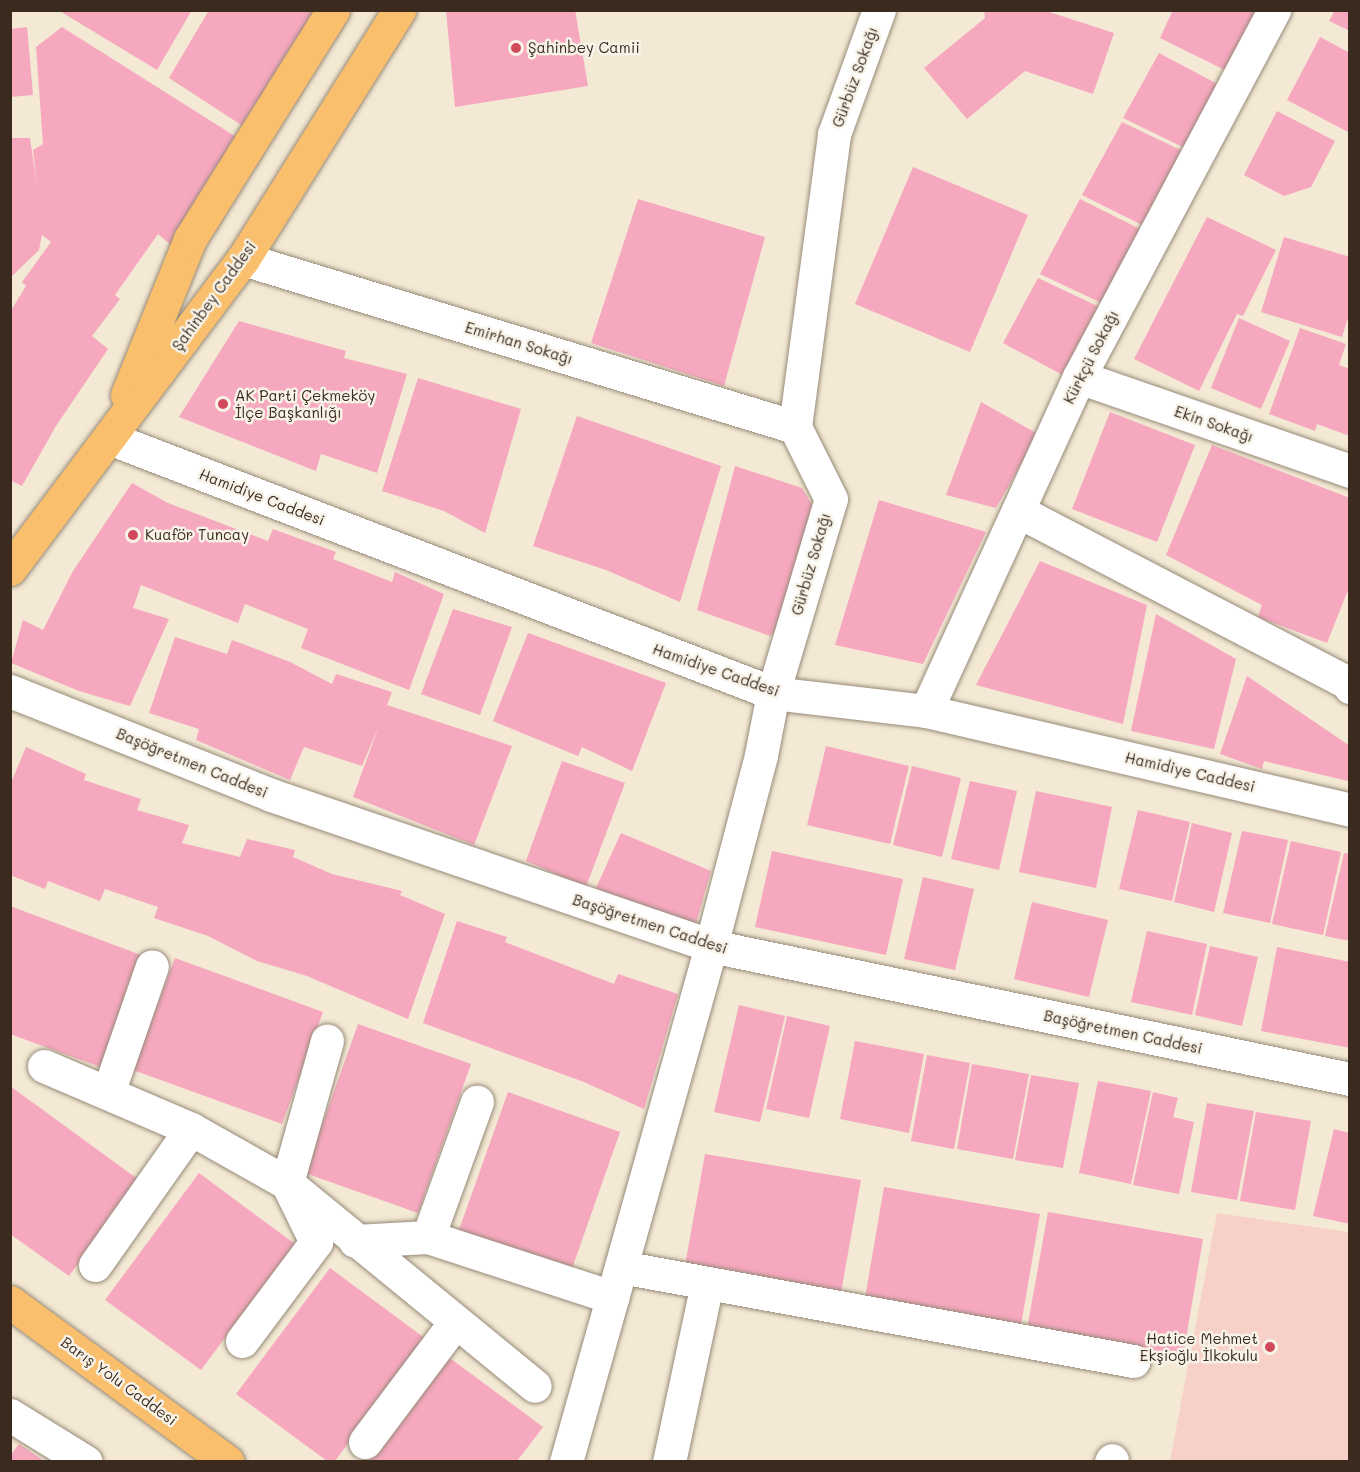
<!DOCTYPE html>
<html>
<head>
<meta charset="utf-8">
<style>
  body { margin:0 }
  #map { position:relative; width:1360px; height:1472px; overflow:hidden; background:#f3e9d4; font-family:Mali,sans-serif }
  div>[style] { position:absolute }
  .built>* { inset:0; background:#f7d1c8 }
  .building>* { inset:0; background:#f6a8bf }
  .roads { filter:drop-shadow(0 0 2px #978a79) drop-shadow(0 0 2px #978a79) }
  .minor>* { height:33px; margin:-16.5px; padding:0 16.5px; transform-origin:16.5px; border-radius:16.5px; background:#fff }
  .major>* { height:33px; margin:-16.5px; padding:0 16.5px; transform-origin:16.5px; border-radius:16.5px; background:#f9bf6d }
  .dots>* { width:16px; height:16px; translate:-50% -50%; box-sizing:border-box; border:3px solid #f7f3e8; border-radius:50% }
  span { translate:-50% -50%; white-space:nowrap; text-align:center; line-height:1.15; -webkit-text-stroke:5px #f7f3e8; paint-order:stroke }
  .poi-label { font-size:15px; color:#3b2a1e }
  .left { translate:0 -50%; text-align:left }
  .right { translate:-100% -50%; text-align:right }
  .street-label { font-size:15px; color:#3b2a1e }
  .frame { position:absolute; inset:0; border:12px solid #3b2a1e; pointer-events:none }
</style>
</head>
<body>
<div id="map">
  <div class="built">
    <div style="clip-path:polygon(1217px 1213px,1349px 1232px,1349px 1461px,1170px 1461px)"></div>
  </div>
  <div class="building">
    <div style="clip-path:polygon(58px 10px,192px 10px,157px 70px)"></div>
    <div style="clip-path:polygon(209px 10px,321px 10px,249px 130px,169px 78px)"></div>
    <div style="clip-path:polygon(446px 10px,575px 10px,588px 86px,455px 107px)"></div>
    <div style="clip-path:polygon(984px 10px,1043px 10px,1114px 33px,1093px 94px,1025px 71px,967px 119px,924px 68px,985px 18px)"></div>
    <div style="clip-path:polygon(1173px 10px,1269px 10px,1237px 76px,1160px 38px)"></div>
    <div style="clip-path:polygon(1335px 10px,1350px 10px,1350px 31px,1329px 21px)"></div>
    <div style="clip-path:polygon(27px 27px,33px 95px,10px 97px,10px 29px)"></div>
    <div style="clip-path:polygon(62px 27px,241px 140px,171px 245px,158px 234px,115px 295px,120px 299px,92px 336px,108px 349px,56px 426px,22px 486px,10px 480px,10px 312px,26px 286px,22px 282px,51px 242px,42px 235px,39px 250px,10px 278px,10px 138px,30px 138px,37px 186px,33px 150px,43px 144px,36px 47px)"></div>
    <div style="clip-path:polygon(1320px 37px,1350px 53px,1350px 133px,1287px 100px)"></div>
    <div style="clip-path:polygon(1159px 53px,1227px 89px,1193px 152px,1123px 118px)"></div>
    <div style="clip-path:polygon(1277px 111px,1335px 141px,1311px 187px,1284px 196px,1244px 175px)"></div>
    <div style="clip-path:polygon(1122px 122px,1191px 155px,1152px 230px,1082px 195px)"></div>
    <div style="clip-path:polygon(913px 167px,1028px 215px,970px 352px,855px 304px)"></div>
    <div style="clip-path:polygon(638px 199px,765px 237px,724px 386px,591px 343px)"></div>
    <div style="clip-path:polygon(1080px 199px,1150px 234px,1110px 307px,1040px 274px)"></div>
    <div style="clip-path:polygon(1207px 217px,1276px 250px,1243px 316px,1237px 314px,1199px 391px,1134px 359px)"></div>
    <div style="clip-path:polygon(1284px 237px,1350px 257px,1350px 312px,1342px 337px,1261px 312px)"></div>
    <div style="clip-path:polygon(1038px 278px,1108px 311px,1072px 380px,1003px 343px)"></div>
    <div style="clip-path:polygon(1239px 318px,1290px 341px,1261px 409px,1211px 388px)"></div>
    <div style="clip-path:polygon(239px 321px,346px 351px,344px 358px,407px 374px,377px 473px,321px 454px,316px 471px,179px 417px)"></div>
    <div style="clip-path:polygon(1300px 328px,1346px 344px,1339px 365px,1350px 369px,1350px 436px,1317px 424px,1315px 431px,1269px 414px)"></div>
    <div style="clip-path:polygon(418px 378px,521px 409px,485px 533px,444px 511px,382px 491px)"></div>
    <div style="clip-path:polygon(981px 402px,1038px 434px,996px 508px,946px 495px)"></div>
    <div style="clip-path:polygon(1110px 412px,1195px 445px,1157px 542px,1072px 509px)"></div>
    <div style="clip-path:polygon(577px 416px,721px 466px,680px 602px,606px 570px,533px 546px)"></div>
    <div style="clip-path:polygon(1212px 445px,1350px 498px,1350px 585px,1327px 643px,1258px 617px,1262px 605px,1166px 555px)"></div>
    <div style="clip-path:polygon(735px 466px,802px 488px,814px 508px,783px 624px,770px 636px,697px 610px)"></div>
    <div style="clip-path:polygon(132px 483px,168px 503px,268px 541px,273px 529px,336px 552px,333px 559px,392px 582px,395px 572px,444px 594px,409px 690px,301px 648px,308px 629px,245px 604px,238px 623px,141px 585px,133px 608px,169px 619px,130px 706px,79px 691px,11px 663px,23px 620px,43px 630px,73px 571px)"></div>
    <div style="clip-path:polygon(879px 500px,986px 532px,923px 664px,835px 645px)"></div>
    <div style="clip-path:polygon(1040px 561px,1147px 605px,1123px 724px,976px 685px)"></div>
    <div style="clip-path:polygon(453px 609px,512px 627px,480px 715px,421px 694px)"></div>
    <div style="clip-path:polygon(1156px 614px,1236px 659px,1214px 749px,1131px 731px)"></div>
    <div style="clip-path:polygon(528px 633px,666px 683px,632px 771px,582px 747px,578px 756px,493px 721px)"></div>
    <div style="clip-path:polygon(175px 637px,227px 654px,232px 640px,290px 662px,332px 684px,336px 674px,392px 692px,387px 705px,512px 746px,474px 845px,353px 797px,379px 726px,362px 766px,304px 747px,290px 780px,196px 740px,199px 729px,149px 713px)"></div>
    <div style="clip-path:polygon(1247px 676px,1350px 746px,1348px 781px,1264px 761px,1262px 769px,1220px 754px)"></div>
    <div style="clip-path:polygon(826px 746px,909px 766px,890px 844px,807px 825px)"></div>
    <div style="clip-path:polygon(26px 747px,86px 774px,84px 780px,141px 799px,137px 810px,189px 825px,182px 843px,240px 857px,247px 839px,295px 850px,293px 857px,332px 874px,402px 891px,400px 895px,445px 914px,408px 1019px,307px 976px,257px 961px,208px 936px,154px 918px,158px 907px,105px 889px,100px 901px,48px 881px,45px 889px,10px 875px,10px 785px)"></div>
    <div style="clip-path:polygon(562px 761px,625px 783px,586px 887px,526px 861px)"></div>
    <div style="clip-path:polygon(912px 766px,961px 778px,942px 857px,893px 845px)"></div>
    <div style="clip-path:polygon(970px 781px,1017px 791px,999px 870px,951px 859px)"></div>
    <div style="clip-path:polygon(1036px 791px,1112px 807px,1096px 888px,1019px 872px)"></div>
    <div style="clip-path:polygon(1138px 810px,1190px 822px,1172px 901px,1119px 889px)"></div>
    <div style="clip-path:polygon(1192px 823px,1232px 833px,1214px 912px,1174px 902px)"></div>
    <div style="clip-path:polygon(1242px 831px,1288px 840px,1270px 923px,1223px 913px)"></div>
    <div style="clip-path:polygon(621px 833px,711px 871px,695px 927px,596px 888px)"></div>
    <div style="clip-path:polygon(1291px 841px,1341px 852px,1323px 935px,1272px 924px)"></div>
    <div style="clip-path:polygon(772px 851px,903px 879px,886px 955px,755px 927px)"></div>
    <div style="clip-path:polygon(1344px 853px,1350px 854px,1350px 941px,1325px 936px)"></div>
    <div style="clip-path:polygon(923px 877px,974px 889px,955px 970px,904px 959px)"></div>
    <div style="clip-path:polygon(1032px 902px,1108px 920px,1089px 997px,1014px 979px)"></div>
    <div style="clip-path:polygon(10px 906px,141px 955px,100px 1067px,10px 1034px)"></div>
    <div style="clip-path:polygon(457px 921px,507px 937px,505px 942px,614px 984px,618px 974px,678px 994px,644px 1109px,584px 1082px,423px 1023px)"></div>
    <div style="clip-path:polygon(1147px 931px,1207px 944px,1192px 1015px,1131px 1002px)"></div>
    <div style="clip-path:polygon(1210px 946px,1258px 957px,1242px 1026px,1195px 1015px)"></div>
    <div style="clip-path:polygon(1277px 947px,1350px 962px,1350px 1048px,1261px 1031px)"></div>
    <div style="clip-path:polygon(175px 958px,323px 1012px,282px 1124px,133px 1070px)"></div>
    <div style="clip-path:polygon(739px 1005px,785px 1016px,760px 1122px,714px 1112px)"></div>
    <div style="clip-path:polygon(787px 1016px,830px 1026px,809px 1118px,766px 1109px)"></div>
    <div style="clip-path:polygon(358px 1024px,471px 1064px,418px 1213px,305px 1173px)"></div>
    <div style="clip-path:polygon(855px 1041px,924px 1054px,909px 1133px,840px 1119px)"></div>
    <div style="clip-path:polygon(927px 1055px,970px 1063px,954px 1149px,911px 1141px)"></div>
    <div style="clip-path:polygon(972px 1064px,1029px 1074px,1013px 1159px,957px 1149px)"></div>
    <div style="clip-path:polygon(1031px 1075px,1079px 1083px,1063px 1168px,1015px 1160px)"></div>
    <div style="clip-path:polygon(1098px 1081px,1151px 1091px,1131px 1184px,1079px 1173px)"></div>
    <div style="clip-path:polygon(10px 1086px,139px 1180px,69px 1276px,10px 1234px)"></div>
    <div style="clip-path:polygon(508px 1092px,620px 1132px,568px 1280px,455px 1241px)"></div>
    <div style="clip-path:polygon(1153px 1092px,1178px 1098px,1173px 1117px,1194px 1122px,1179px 1194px,1133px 1185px)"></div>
    <div style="clip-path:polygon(1207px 1103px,1254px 1111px,1237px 1200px,1191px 1192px)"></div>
    <div style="clip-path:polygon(1256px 1112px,1311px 1121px,1295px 1210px,1240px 1201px)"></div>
    <div style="clip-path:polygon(1334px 1129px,1350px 1133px,1350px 1224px,1313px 1216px)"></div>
    <div style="clip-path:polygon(705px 1154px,861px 1180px,840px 1298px,684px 1271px)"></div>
    <div style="clip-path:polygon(199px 1173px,295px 1244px,201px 1370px,105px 1300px)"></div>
    <div style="clip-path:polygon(884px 1187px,1040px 1214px,1020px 1331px,864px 1304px)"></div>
    <div style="clip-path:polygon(1048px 1212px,1203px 1239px,1183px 1356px,1027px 1329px)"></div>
    <div style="clip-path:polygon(330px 1268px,426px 1339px,335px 1461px,327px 1461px,236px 1394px)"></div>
    <div style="clip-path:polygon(447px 1356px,543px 1427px,517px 1461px,369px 1461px)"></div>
    <div style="clip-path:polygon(19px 1444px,44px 1461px,10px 1461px,10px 1456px)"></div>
  </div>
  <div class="roads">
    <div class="minor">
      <div style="left:243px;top:259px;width:577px;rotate:16.93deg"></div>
      <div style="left:1079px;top:377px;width:287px;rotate:19.1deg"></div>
      <div style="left:109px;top:438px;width:711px;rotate:21.01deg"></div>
      <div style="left:773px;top:693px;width:154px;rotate:6.7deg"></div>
      <div style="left:926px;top:711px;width:435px;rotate:13.1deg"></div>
      <div style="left:1018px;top:511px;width:371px;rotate:27.5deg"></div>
      <div style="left:1347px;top:682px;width:6px;rotate:59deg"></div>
      <div style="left:10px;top:691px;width:281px;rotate:21.7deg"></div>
      <div style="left:271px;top:795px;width:465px;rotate:18.9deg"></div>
      <div style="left:711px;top:946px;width:653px;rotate:11.76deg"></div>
      <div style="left:926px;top:711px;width:367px;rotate:-65.4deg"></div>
      <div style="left:1079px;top:377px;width:416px;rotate:-62deg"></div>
      <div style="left:44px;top:1066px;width:160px;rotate:23.2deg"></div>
      <div style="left:191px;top:1129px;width:110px;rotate:29.4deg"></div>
      <div style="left:287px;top:1183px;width:320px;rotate:39.3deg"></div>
      <div style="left:108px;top:1093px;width:134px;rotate:-70.9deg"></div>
      <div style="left:428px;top:1237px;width:194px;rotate:18.1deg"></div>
      <div style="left:355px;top:1241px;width:73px;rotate:-3.1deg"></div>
      <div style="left:428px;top:1237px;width:144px;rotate:-70.1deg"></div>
      <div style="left:95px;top:1265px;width:166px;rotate:-54.8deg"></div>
      <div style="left:621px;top:1267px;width:521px;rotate:10.4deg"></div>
      <div style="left:242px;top:1341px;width:124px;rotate:-53.2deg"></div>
      <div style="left:316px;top:1242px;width:66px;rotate:-116.2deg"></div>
      <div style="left:287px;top:1183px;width:148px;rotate:-74.3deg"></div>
      <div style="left:10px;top:1415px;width:89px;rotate:31.7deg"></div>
      <div style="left:365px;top:1442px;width:150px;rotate:-53.1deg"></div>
      <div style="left:566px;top:1462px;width:536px;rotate:-74.3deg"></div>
      <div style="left:711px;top:946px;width:197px;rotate:-75.3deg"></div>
      <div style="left:761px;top:755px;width:63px;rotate:-79deg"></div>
      <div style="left:773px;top:693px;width:202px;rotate:-73.4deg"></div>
      <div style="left:831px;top:499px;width:80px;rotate:-116.6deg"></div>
      <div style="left:795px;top:427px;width:296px;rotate:-82.4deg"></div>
      <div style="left:834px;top:134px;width:132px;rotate:-70.1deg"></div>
      <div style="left:669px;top:1462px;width:183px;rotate:-78deg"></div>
      <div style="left:1111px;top:1462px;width:2px;rotate:-63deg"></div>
    </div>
    <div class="major">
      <div style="left:127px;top:395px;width:168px;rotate:-68deg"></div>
      <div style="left:190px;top:239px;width:270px;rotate:-58deg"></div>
      <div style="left:10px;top:569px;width:388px;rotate:-53.1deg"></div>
      <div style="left:243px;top:259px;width:294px;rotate:-57.9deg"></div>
      <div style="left:10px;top:1302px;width:270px;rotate:36.3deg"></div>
    </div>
  </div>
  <div class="dots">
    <div style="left:516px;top:48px;background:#d1495b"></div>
    <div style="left:223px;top:404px;background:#d1495b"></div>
    <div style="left:133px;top:535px;background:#d1495b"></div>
    <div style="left:1270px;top:1347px;background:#d1495b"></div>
  </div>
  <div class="poi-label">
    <span class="left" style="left:528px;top:48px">Şahinbey Camii</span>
    <span class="left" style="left:235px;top:404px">AK Parti Çekmeköy<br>İlçe Başkanlığı</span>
    <span class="left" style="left:145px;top:535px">Kuaför Tuncay</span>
    <span class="right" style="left:1258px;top:1347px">Hatice Mehmet<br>Ekşioğlu İlkokulu</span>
  </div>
  <div class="street-label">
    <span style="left:855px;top:77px;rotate:-70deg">Gürbüz Sokağı</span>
    <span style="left:214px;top:296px;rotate:-54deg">Şahinbey Caddesi</span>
    <span style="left:519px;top:343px;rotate:17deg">Emirhan Sokağı</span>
    <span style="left:1091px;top:357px;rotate:-63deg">Kürkçü Sokağı</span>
    <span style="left:1214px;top:424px;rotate:19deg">Ekin Sokağı</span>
    <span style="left:262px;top:497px;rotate:21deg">Hamidiye Caddesi</span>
    <span style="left:811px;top:564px;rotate:-74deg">Gürbüz Sokağı</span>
    <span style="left:716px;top:670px;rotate:19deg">Hamidiye Caddesi</span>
    <span style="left:192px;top:763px;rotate:22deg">Başöğretmen Caddesi</span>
    <span style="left:1190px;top:772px;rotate:13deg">Hamidiye Caddesi</span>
    <span style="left:650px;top:924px;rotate:18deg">Başöğretmen Caddesi</span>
    <span style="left:1123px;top:1032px;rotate:12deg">Başöğretmen Caddesi</span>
    <span style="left:119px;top:1381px;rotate:36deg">Barış Yolu Caddesi</span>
  </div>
  <div class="frame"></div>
</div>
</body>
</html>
